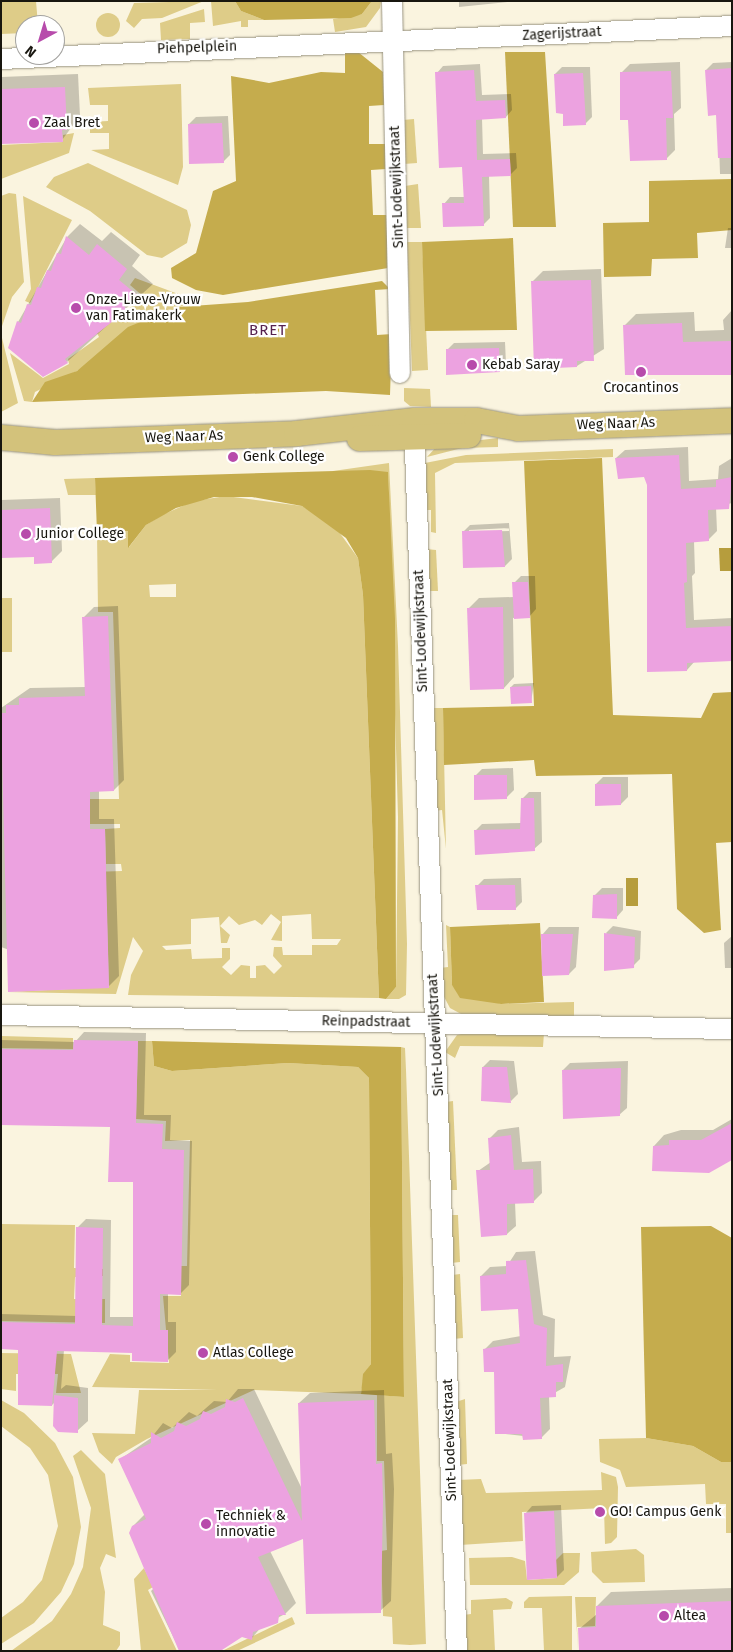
<!DOCTYPE html>
<html>
<head>
<meta charset="utf-8">
<style>
  body { margin:0 }
  #map { position:relative; width:733px; height:1652px; overflow:hidden; background:#faf4df; font-family:"Fira Sans",sans-serif }
  div>[style] { position:absolute }
  .green>* { inset:0; background:#decc88 }
  .round { border-radius:50% }
  .forest>* { inset:0; background:#c5ac4d }
  .water>* { inset:0; background:#b69d3d }
  .shadow>* { inset:0; background:#0003 }
  .building>* { inset:0; background:#eca2e0 }
  .roads { filter:drop-shadow(0 0 1px #999481) drop-shadow(0 0 1px #999481) }
  .minor>* { height:20px; margin:-10px; padding:0 10px; transform-origin:10px; border-radius:10px; background:#fff }
  .major>* { height:25px; margin:-12.5px; padding:0 12.5px; transform-origin:12.5px; border-radius:12.5px; background:#d3c27b }
  .dots>* { width:14px; height:14px; translate:-50% -50%; box-sizing:border-box; border:2px solid #fff; border-radius:50% }
  span { translate:-50% -50%; white-space:nowrap; text-align:center; line-height:1.15; -webkit-text-stroke:4.5px #fff; paint-order:stroke }
  .street-label { font-size:14px; color:#18160f }
  .poi-label { font-size:14px; color:#18160f }
  .left { translate:0 -50%; text-align:left }
  .neighbourhood-label { font-size:15px; color:#55214f; letter-spacing:1px }
  .frame { position:absolute; inset:0; border:2px solid #18160f; pointer-events:none }
  .north { position:absolute; left:15px; top:15px; width:50px; height:50px; box-sizing:border-box; background:#fff; border:1px solid #a3a29f; border-radius:50%; rotate:219deg; font-size:14px; font-weight:700; line-height:20px; text-align:center; color:#18160f }
  .north::after { content:''; display:block; margin:auto; width:18px; height:22px; background:#b74bab; clip-path:polygon(50% 0,100% 100%,50% 72%,0 100%) }
</style>
</head>
<body>
<div id="map">
  <div class="green">
    <div style="clip-path:polygon(1px 1px,36px 1px,38px 25px,25px 25px,25px 33px,1px 34px)"></div>
    <div style="clip-path:polygon(204px 1px,162px 18px,142px 19px,134px 28px,126px 21px,134px 3px)"></div>
    <div style="clip-path:polygon(211px 1px,235px 1px,241px 11px,264px 20px,248px 20px,248px 27px,241px 27px,241px 21px,213px 26px)"></div>
    <div style="clip-path:polygon(372px 1px,381px 1px,380px 8px,366px 27px,335px 32px,333px 19px,362px 14px)"></div>
    <div style="clip-path:polygon(204px 9px,205px 22px,190px 23px,190px 39px,161px 40px,160px 23px)"></div>
    <div class="round" style="left:96px;top:13px;width:24px;height:24px"></div>
    <div style="clip-path:polygon(181px 84px,183px 167px,178px 185px,91px 150px,109px 149px,109px 133px,90px 133px,90px 122px,108px 121px,108px 105px,90px 105px,88px 88px)"></div>
    <div style="clip-path:polygon(414px 119px,417px 163px,404px 164px,403px 120px)"></div>
    <div style="clip-path:polygon(74px 133px,69px 153px,1px 179px,1px 145px,63px 142px,63px 135px)"></div>
    <div style="clip-path:polygon(88px 163px,187px 210px,191px 225px,187px 243px,162px 258px,147px 255px,90px 211px,46px 187px,54px 177px)"></div>
    <div style="clip-path:polygon(418px 184px,421px 228px,407px 228px,405px 186px)"></div>
    <div style="clip-path:polygon(9px 193px,16px 194px,24px 282px,12px 297px,1px 329px,1px 196px)"></div>
    <div style="clip-path:polygon(23px 196px,72px 220px,30px 303px,25px 301px,31px 289px)"></div>
    <div style="clip-path:polygon(407px 242px,422px 242px,428px 370px,412px 371px)"></div>
    <div style="clip-path:polygon(135px 278px,200px 302px,178px 307px,77px 371px,35px 392px,32px 402px,24px 401px,10px 353px,43px 378px,69px 364px,68px 359px,99px 337px,97px 333px,144px 297px,130px 285px)"></div>
    <div style="clip-path:polygon(2px 338px,18px 403px,1px 412px,1px 339px)"></div>
    <div style="clip-path:polygon(404px 388px,430px 389px,431px 407px,410px 406px,404px 401px)"></div>
    <div style="clip-path:polygon(498px 438px,498px 447px,462px 448px,427px 457px,438px 445px)"></div>
    <div style="clip-path:polygon(613px 449px,613px 457px,455px 463px,435px 473px,436px 533px,431px 532px,431px 510px,425px 510px,425px 463px,466px 455px)"></div>
    <div style="clip-path:polygon(389px 463px,398px 646px,407px 944px,406px 995px,399px 999px,386px 999px,396px 987px,398px 817px,388px 473px,333px 471px)"></div>
    <div style="clip-path:polygon(95px 478px,96px 495px,68px 495px,64px 479px)"></div>
    <div style="clip-path:polygon(evenodd,226px 496px,302px 506px,334px 525px,358px 558px,363px 595px,379px 998px,128px 995px,131px 975px,143px 951px,133px 937px,116px 994px,7px 992px,109px 987px,106px 889px,92px 872px,122px 871px,121px 864px,106px 864px,105px 829px,120px 828px,120px 824px,90px 824px,90px 799px,119px 799px,113px 612px,98px 612px,97px 533px,129px 531px,129px 547px,146px 525px,162px 515px,194px 501px,226px 496px,176px 584px,176px 597px,150px 597px,149px 585px,176px 584px,226px 496px,271px 914px,281px 922px,271px 940px,282px 941px,282px 916px,311px 914px,312px 939px,341px 939px,337px 945px,312px 945px,312px 955px,283px 955px,282px 947px,274px 947px,273px 956px,282px 966px,274px 974px,265px 965px,256px 966px,256px 978px,250px 978px,250px 966px,241px 965px,231px 975px,222px 967px,230px 959px,230px 948px,222px 948px,222px 958px,192px 959px,191px 949px,166px 950px,162px 946px,191px 944px,191px 919px,219px 917px,221px 943px,227px 943px,230px 935px,220px 926px,229px 916px,239px 925px,255px 920px,262px 925px,271px 914px)"></div>
    <div style="clip-path:polygon(426px 549px,436px 550px,438px 591px,427px 591px)"></div>
    <div style="clip-path:polygon(1px 598px,12px 598px,12px 652px,1px 652px)"></div>
    <div style="clip-path:polygon(431px 708px,443px 708px,446px 849px,442px 810px,434px 811px)"></div>
    <div style="clip-path:polygon(446px 925px,450px 927px,452px 985px,501px 1004px,574px 1002px,574px 1017px,463px 1015px,450px 1008px,442px 993px,440px 968px,448px 967px)"></div>
    <div style="clip-path:polygon(469px 1032px,544px 1033px,543px 1047px,460px 1046px,455px 1058px,445px 1052px,457px 1035px)"></div>
    <div style="clip-path:polygon(1px 1036px,73px 1038px,73px 1049px,1px 1048px)"></div>
    <div style="clip-path:polygon(138px 1041px,152px 1041px,154px 1066px,172px 1071px,288px 1063px,358px 1067px,369px 1078px,371px 1364px,364px 1374px,361px 1394px,254px 1390px,147px 1439px,116px 1457px,112px 1464px,99px 1452px,92px 1433px,135px 1434px,139px 1390px,217px 1390px,92px 1387px,110px 1354px,130px 1355px,130px 1362px,169px 1363px,163px 1296px,181px 1296px,181px 1266px,187px 1266px,190px 1140px,165px 1141px,166px 1121px,136px 1119px)"></div>
    <div style="clip-path:polygon(401px 1047px,405px 1048px,406px 1070px,426px 1644px,410px 1645px,393px 1644px,392px 1617px,383px 1616px,381px 1551px,387px 1550px,384px 1461px,377px 1461px,377px 1395px,404px 1397px)"></div>
    <div style="clip-path:polygon(453px 1101px,457px 1190px,448px 1190px,446px 1102px)"></div>
    <div style="clip-path:polygon(450px 1215px,458px 1215px,460px 1262px,451px 1263px)"></div>
    <div style="clip-path:polygon(1px 1224px,75px 1225px,74px 1268px,103px 1269px,103px 1276px,75px 1277px,74px 1299px,105px 1299px,105px 1323px,1px 1321px)"></div>
    <div style="clip-path:polygon(460px 1274px,463px 1338px,453px 1339px,452px 1275px)"></div>
    <div style="clip-path:polygon(1px 1353px,71px 1354px,81px 1393px,56px 1393px,58px 1374px,16px 1374px,16px 1391px,1px 1389px)"></div>
    <div style="clip-path:polygon(465px 1399px,467px 1464px,458px 1465px,456px 1402px)"></div>
    <div style="clip-path:polygon(1px 1400px,24px 1413px,55px 1443px,73px 1477px,81px 1527px,74px 1564px,61px 1592px,34px 1623px,1px 1644px,1px 1618px,23px 1602px,42px 1580px,58px 1526px,48px 1475px,30px 1448px,1px 1426px)"></div>
    <div style="clip-path:polygon(646px 1438px,693px 1446px,721px 1462px,732px 1462px,732px 1533px,726px 1533px,726px 1504px,706px 1504px,705px 1484px,626px 1487px,620px 1470px,600px 1462px,599px 1439px)"></div>
    <div style="clip-path:polygon(81px 1450px,105px 1474px,116px 1558px,106px 1554px,100px 1568px,105px 1592px,103px 1625px,120px 1632px,120px 1645px,116px 1651px,11px 1651px,52px 1621px,71px 1594px,83px 1567px,91px 1508px,73px 1456px)"></div>
    <div style="clip-path:polygon(601px 1472px,616px 1477px,618px 1487px,617px 1537px,611px 1543px,605px 1544px,604px 1508px,522px 1512px,523px 1541px,460px 1545px,458px 1480px,481px 1479px,486px 1493px,602px 1490px)"></div>
    <div style="clip-path:polygon(636px 1549px,644px 1555px,645px 1582px,603px 1583px,592px 1572px,591px 1552px)"></div>
    <div style="clip-path:polygon(563px 1553px,580px 1553px,579px 1572px,564px 1585px,470px 1585px,469px 1558px,512px 1557px,525px 1561px,527px 1580px,557px 1578px,556px 1560px)"></div>
    <div style="clip-path:polygon(144px 1568px,153px 1587px,148px 1590px,177px 1651px,141px 1651px,134px 1579px)"></div>
    <div style="clip-path:polygon(572px 1596px,572px 1651px,544px 1651px,542px 1608px,524px 1608px,524px 1602px,529px 1597px)"></div>
    <div style="clip-path:polygon(575px 1597px,596px 1597px,595px 1626px,577px 1627px,578px 1651px)"></div>
    <div style="clip-path:polygon(506px 1598px,513px 1602px,511px 1609px,493px 1610px,495px 1651px,464px 1651px,463px 1615px,471px 1614px,471px 1600px)"></div>
    <div style="clip-path:polygon(292px 1617px,295px 1624px,237px 1651px,222px 1651px)"></div>
  </div>
  <div class="forest">
    <div style="clip-path:polygon(235px 1px,372px 1px,362px 14px,351px 18px,264px 20px,241px 11px)"></div>
    <div style="clip-path:polygon(358px 52px,383px 72px,384px 105px,369px 106px,369px 144px,385px 144px,386px 169px,371px 170px,373px 215px,388px 215px,388px 268px,223px 295px,196px 290px,172px 278px,171px 268px,196px 253px,213px 191px,236px 181px,231px 76px,269px 83px,321px 72px,345px 73px,345px 53px)"></div>
    <div style="clip-path:polygon(505px 52px,545px 52px,556px 227px,513px 227px)"></div>
    <div style="clip-path:polygon(732px 179px,732px 230px,697px 233px,698px 258px,652px 259px,651px 276px,604px 277px,603px 223px,649px 222px,649px 181px)"></div>
    <div style="clip-path:polygon(513px 238px,517px 330px,425px 331px,422px 242px)"></div>
    <div style="clip-path:polygon(382px 281px,390px 289px,375px 290px,377px 335px,392px 334px,390px 395px,326px 391px,32px 402px,45px 382px,77px 371px,128px 327px,178px 307px,248px 302px)"></div>
    <div style="clip-path:polygon(602px 458px,613px 715px,701px 718px,713px 693px,732px 692px,732px 842px,716px 843px,721px 930px,704px 933px,677px 909px,672px 774px,536px 776px,534px 760px,444px 765px,443px 708px,534px 706px,524px 461px)"></div>
    <div style="clip-path:polygon(370px 470px,388px 472px,395px 619px,396px 987px,386px 999px,379px 998px,363px 595px,358px 558px,346px 538px,302px 506px,252px 497px,214px 497px,176px 508px,146px 525px,128px 548px,128px 531px,97px 533px,95px 478px)"></div>
    <div style="clip-path:polygon(540px 923px,544px 1002px,501px 1004px,460px 998px,452px 985px,450px 927px)"></div>
    <div style="clip-path:polygon(152px 1041px,401px 1047px,404px 1397px,361px 1394px,363px 1374px,371px 1364px,369px 1078px,358px 1067px,288px 1063px,172px 1071px,154px 1066px)"></div>
    <div style="clip-path:polygon(711px 1226px,732px 1238px,732px 1462px,721px 1462px,693px 1446px,646px 1438px,641px 1227px)"></div>
  </div>
  <div class="water">
    <div style="clip-path:polygon(719px 548px,732px 548px,732px 571px,720px 571px)"></div>
    <div style="clip-path:polygon(626px 878px,638px 878px,638px 906px,626px 906px)"></div>
  </div>
  <div class="shadow">
    <div style="clip-path:polygon(459px 1px,517px 1px,459px 7px)"></div>
    <div style="clip-path:polygon(680px 62px,681px 108px,674px 114px,675px 150px,666px 159px,629px 118px,621px 73px,630px 64px)"></div>
    <div style="clip-path:polygon(732px 62px,732px 174px,720px 174px,718px 114px,706px 70px,713px 63px)"></div>
    <div style="clip-path:polygon(480px 64px,482px 95px,511px 94px,512px 110px,506px 117px,482px 118px,483px 154px,516px 153px,517px 168px,510px 175px,489px 175px,490px 218px,483px 225px,444px 204px,450px 197px,465px 197px,463px 166px,437px 73px,443px 66px)"></div>
    <div style="clip-path:polygon(562px 67px,590px 67px,592px 117px,585px 124px,564px 112px,555px 74px)"></div>
    <div style="clip-path:polygon(78px 74px,80px 116px,62px 140px,1px 143px,1px 77px)"></div>
    <div style="clip-path:polygon(228px 116px,230px 155px,223px 162px,189px 124px,196px 117px)"></div>
    <div style="clip-path:polygon(80px 224px,102px 241px,111px 232px,140px 255px,132px 266px,153px 284px,67px 362px,18px 322px,67px 237px)"></div>
    <div style="clip-path:polygon(728px 228px,732px 228px,732px 248px,725px 248px)"></div>
    <div style="clip-path:polygon(601px 269px,604px 349px,577px 366px,532px 282px,543px 271px)"></div>
    <div style="clip-path:polygon(732px 310px,732px 372px,624px 326px,636px 314px,694px 312px,695px 331px,724px 330px,723px 320px)"></div>
    <div style="clip-path:polygon(505px 342px,506px 364px,499px 371px,447px 350px,454px 343px)"></div>
    <div style="clip-path:polygon(688px 447px,689px 481px,718px 479px,719px 466px,732px 458px,732px 503px,716px 507px,717px 531px,708px 540px,694px 541px,695px 573px,692px 576px,694px 620px,732px 618px,732px 659px,695px 661px,687px 670px,648px 671px,649px 484px,644px 476px,616px 458px,625px 450px)"></div>
    <div style="clip-path:polygon(60px 498px,62px 551px,51px 562px,35px 556px,1px 557px,1px 500px)"></div>
    <div style="clip-path:polygon(evenodd,509px 523px,512px 559px,505px 566px,463px 532px,470px 525px,509px 523px,509px 528px,509px 531px,469px 532px,469px 530px,509px 528px)"></div>
    <div style="clip-path:polygon(521px 576px,535px 576px,536px 609px,529px 617px,513px 618px,514px 677px,504px 688px,468px 609px,479px 598px,514px 597px,514px 583px)"></div>
    <div style="clip-path:polygon(118px 606px,124px 780px,114px 790px,99px 790px,99px 819px,114px 819px,119px 976px,109px 986px,1px 947px,1px 708px,30px 688px,86px 687px,84px 617px,94px 607px)"></div>
    <div style="clip-path:polygon(534px 683px,531px 702px,511px 687px,514px 684px)"></div>
    <div style="clip-path:polygon(513px 768px,514px 790px,507px 797px,475px 776px,482px 769px)"></div>
    <div style="clip-path:polygon(603px 777px,628px 777px,628px 797px,621px 804px,596px 784px)"></div>
    <div style="clip-path:polygon(529px 792px,541px 792px,542px 842px,534px 849px,475px 831px,482px 824px,521px 823px,522px 799px)"></div>
    <div style="clip-path:polygon(521px 878px,522px 902px,515px 909px,477px 886px,484px 879px)"></div>
    <div style="clip-path:polygon(602px 888px,623px 888px,623px 910px,616px 918px,595px 895px)"></div>
    <div style="clip-path:polygon(613px 926px,641px 931px,640px 959px,633px 966px,606px 933px)"></div>
    <div style="clip-path:polygon(549px 927px,579px 927px,576px 967px,569px 974px,542px 935px)"></div>
    <div style="clip-path:polygon(732px 936px,732px 968px,725px 968px,724px 943px)"></div>
    <div style="clip-path:polygon(84px 1032px,146px 1033px,144px 1115px,171px 1115px,170px 1140px,192px 1141px,189px 1285px,180px 1294px,168px 1293px,168px 1322px,176px 1322px,176px 1352px,167px 1361px,133px 1352px,64px 1350px,61px 1389px,66px 1385px,88px 1388px,88px 1421px,77px 1431px,55px 1402px,52px 1405px,20px 1348px,1px 1348px,1px 1314px,77px 1316px,77px 1228px,86px 1219px,111px 1220px,110px 1317px,134px 1317px,134px 1181px,111px 1126px,1px 1124px,1px 1040px,75px 1042px)"></div>
    <div style="clip-path:polygon(490px 1060px,514px 1061px,518px 1094px,511px 1101px,483px 1067px)"></div>
    <div style="clip-path:polygon(628px 1061px,627px 1108px,619px 1115px,563px 1070px,570px 1063px)"></div>
    <div style="clip-path:polygon(732px 1119px,732px 1159px,654px 1146px,664px 1135px,681px 1130px,713px 1130px)"></div>
    <div style="clip-path:polygon(519px 1127px,522px 1162px,541px 1161px,542px 1193px,533px 1202px,515px 1202px,516px 1226px,507px 1234px,478px 1171px,491px 1162px,490px 1138px,498px 1130px)"></div>
    <div style="clip-path:polygon(535px 1251px,543px 1315px,555px 1319px,554px 1357px,571px 1356px,565px 1387px,549px 1396px,550px 1429px,541px 1438px,496px 1433px,496px 1371px,484px 1350px,493px 1341px,521px 1336px,519px 1308px,481px 1276px,490px 1267px,507px 1266px,516px 1252px)"></div>
    <div style="clip-path:polygon(238px 1389px,254px 1389px,302px 1489px,299px 1403px,310px 1393px,384px 1390px,386px 1454px,392px 1453px,394px 1489px,391px 1601px,380px 1611px,304px 1537px,270px 1551px,296px 1603px,285px 1614px,262px 1626px,251px 1639px,242px 1636px,211px 1651px,180px 1651px,151px 1591px,156px 1586px,133px 1526px,145px 1514px,119px 1460px,151px 1438px,163px 1423px,172px 1428px,189px 1412px,197px 1416px,214px 1401px,227px 1402px)"></div>
    <div style="clip-path:polygon(561px 1505px,564px 1570px,557px 1577px,525px 1514px,532px 1506px)"></div>
    <div style="clip-path:polygon(732px 1588px,732px 1651px,579px 1629px,597px 1614px,597px 1606px,611px 1592px)"></div>
  </div>
  <div class="building">
    <div style="clip-path:polygon(732px 68px,732px 158px,718px 158px,716px 115px,708px 116px,705px 70px)"></div>
    <div style="clip-path:polygon(474px 70px,476px 101px,505px 100px,506px 118px,476px 120px,477px 160px,510px 159px,511px 176px,482px 177px,484px 226px,443px 227px,442px 203px,464px 203px,462px 167px,439px 168px,435px 72px)"></div>
    <div style="clip-path:polygon(671px 71px,673px 118px,666px 118px,667px 160px,630px 161px,628px 120px,620px 120px,620px 72px)"></div>
    <div style="clip-path:polygon(583px 73px,586px 125px,563px 126px,563px 114px,556px 113px,554px 74px)"></div>
    <div style="clip-path:polygon(65px 87px,67px 130px,62px 130px,63px 142px,1px 144px,1px 89px)"></div>
    <div style="clip-path:polygon(222px 123px,224px 163px,189px 164px,188px 124px)"></div>
    <div style="clip-path:polygon(66px 236px,89px 255px,97px 244px,127px 269px,119px 280px,141px 298px,124px 306px,127px 310px,65px 359px,68px 363px,43px 377px,8px 348px,17px 321px,21px 323px,27px 304px,31px 305px,37px 287px,41px 288px,47px 270px,51px 271px,57px 253px,61px 254px)"></div>
    <div style="clip-path:polygon(591px 280px,594px 361px,577px 361px,577px 367px,534px 369px,531px 281px)"></div>
    <div style="clip-path:polygon(682px 323px,683px 342px,732px 341px,732px 375px,625px 375px,623px 325px)"></div>
    <div style="clip-path:polygon(499px 348px,500px 372px,446px 375px,446px 349px)"></div>
    <div style="clip-path:polygon(679px 455px,681px 489px,716px 487px,716px 480px,732px 477px,729px 509px,708px 510px,709px 541px,686px 543px,687px 582px,684px 583px,686px 628px,732px 626px,732px 661px,687px 663px,687px 671px,647px 672px,647px 485px,644px 477px,618px 479px,615px 458px)"></div>
    <div style="clip-path:polygon(50px 508px,52px 563px,34px 564px,34px 557px,1px 558px,1px 510px)"></div>
    <div style="clip-path:polygon(502px 530px,505px 567px,463px 568px,462px 531px)"></div>
    <div style="clip-path:polygon(512px 582px,528px 582px,530px 618px,514px 619px)"></div>
    <div style="clip-path:polygon(503px 607px,504px 689px,470px 690px,467px 608px)"></div>
    <div style="clip-path:polygon(108px 616px,114px 791px,90px 792px,90px 829px,105px 829px,109px 988px,8px 992px,1px 713px,6px 713px,6px 705px,19px 705px,19px 698px,85px 696px,82px 617px)"></div>
    <div style="clip-path:polygon(531px 686px,532px 703px,511px 704px,510px 687px)"></div>
    <div style="clip-path:polygon(474px 775px,507px 775px,507px 799px,474px 800px)"></div>
    <div style="clip-path:polygon(595px 784px,621px 784px,621px 805px,595px 806px)"></div>
    <div style="clip-path:polygon(521px 798px,534px 798px,535px 851px,475px 855px,474px 830px,520px 829px)"></div>
    <div style="clip-path:polygon(475px 885px,515px 885px,516px 910px,477px 910px)"></div>
    <div style="clip-path:polygon(617px 894px,617px 919px,592px 918px,593px 895px)"></div>
    <div style="clip-path:polygon(604px 933px,635px 937px,634px 968px,604px 971px)"></div>
    <div style="clip-path:polygon(541px 934px,573px 934px,569px 975px,542px 976px)"></div>
    <div style="clip-path:polygon(74px 1040px,138px 1041px,136px 1123px,163px 1124px,162px 1149px,184px 1150px,181px 1295px,160px 1294px,160px 1330px,168px 1330px,168px 1362px,132px 1361px,132px 1353px,57px 1351px,52px 1406px,18px 1405px,18px 1350px,1px 1349px,1px 1322px,75px 1324px,76px 1227px,103px 1228px,102px 1325px,133px 1326px,133px 1182px,108px 1182px,110px 1127px,1px 1125px,1px 1049px,73px 1050px)"></div>
    <div style="clip-path:polygon(482px 1067px,507px 1067px,511px 1103px,481px 1101px)"></div>
    <div style="clip-path:polygon(621px 1068px,620px 1116px,563px 1119px,562px 1070px)"></div>
    <div style="clip-path:polygon(732px 1123px,732px 1160px,709px 1173px,652px 1171px,653px 1146px,669px 1145px,669px 1140px,701px 1140px)"></div>
    <div style="clip-path:polygon(511px 1135px,514px 1170px,533px 1169px,534px 1203px,507px 1204px,507px 1235px,481px 1237px,476px 1170px,490px 1170px,488px 1138px)"></div>
    <div style="clip-path:polygon(526px 1260px,534px 1324px,547px 1328px,546px 1366px,563px 1364px,563px 1382px,556px 1382px,556px 1397px,540px 1398px,542px 1439px,523px 1440px,522px 1434px,495px 1434px,494px 1372px,484px 1372px,483px 1349px,520px 1343px,518px 1309px,481px 1311px,480px 1276px,506px 1274px,506px 1261px)"></div>
    <div style="clip-path:polygon(54px 1395px,78px 1398px,78px 1433px,58px 1432px,53px 1426px)"></div>
    <div style="clip-path:polygon(243px 1398px,302px 1521px,298px 1403px,374px 1400px,376px 1464px,382px 1463px,383px 1500px,381px 1613px,306px 1614px,303px 1539px,258px 1557px,286px 1615px,279px 1615px,278px 1623px,253px 1632px,252px 1640px,242px 1637px,222px 1650px,179px 1651px,129px 1533px,132px 1526px,146px 1519px,118px 1459px,151px 1443px,151px 1432px,161px 1438px,174px 1431px,177px 1422px,186px 1426px,200px 1419px,203px 1411px,211px 1414px,225px 1407px,226px 1399px,235px 1402px)"></div>
    <div style="clip-path:polygon(554px 1511px,557px 1578px,527px 1580px,524px 1513px)"></div>
    <div style="clip-path:polygon(732px 1601px,732px 1651px,579px 1651px,578px 1628px,596px 1627px,596px 1606px)"></div>
  </div>
  <div class="roads">
    <div class="minor">
      <div style="left:392px;top:1px;width:372px;rotate:88.8deg"></div>
      <div style="left:1px;top:59px;width:732px;rotate:-2.58deg"></div>
      <div style="left:414px;top:421px;width:1231px;rotate:88deg"></div>
      <div style="left:1px;top:1015px;width:731px;rotate:1.1deg"></div>
    </div>
    <div class="major">
      <div style="left:1px;top:437px;width:54px;rotate:5.3deg"></div>
      <div style="left:55px;top:442px;width:241px;rotate:-2.1deg"></div>
      <div style="left:296px;top:433px;width:119px;rotate:-6.3deg"></div>
      <div style="left:414px;top:420px;width:62px"></div>
      <div style="left:476px;top:420px;width:43px;rotate:10.8deg"></div>
      <div style="left:518px;top:428px;width:214px;rotate:-2.1deg"></div>
      <div style="left:359px;top:438px;width:109px;rotate:-1.6deg"></div>
    </div>
  </div>
  <div class="dots">
    <div style="left:34px;top:123px;background:#b74bab"></div>
    <div style="left:76px;top:308px;background:#b74bab"></div>
    <div style="left:472px;top:365px;background:#b74bab"></div>
    <div style="left:641px;top:372px;background:#b74bab"></div>
    <div style="left:233px;top:457px;background:#b74bab"></div>
    <div style="left:26px;top:534px;background:#b74bab"></div>
    <div style="left:203px;top:1353px;background:#b74bab"></div>
    <div style="left:600px;top:1512px;background:#b74bab"></div>
    <div style="left:206px;top:1524px;background:#b74bab"></div>
    <div style="left:664px;top:1616px;background:#b74bab"></div>
  </div>
  <div class="street-label">
    <span style="left:562px;top:34px;rotate:-3deg">Zagerijstraat</span>
    <span style="left:197px;top:48px;rotate:-2deg">Piehpelplein</span>
    <span style="left:397px;top:187px;rotate:-92deg">Sint-Lodewijkstraat</span>
    <span style="left:616px;top:424px;rotate:-2deg">Weg Naar As</span>
    <span style="left:184px;top:437px;rotate:-2deg">Weg Naar As</span>
    <span style="left:421px;top:631px;rotate:-92deg">Sint-Lodewijkstraat</span>
    <span style="left:366px;top:1022px;rotate:1deg">Reinpadstraat</span>
    <span style="left:436px;top:1035px;rotate:-93deg">Sint-Lodewijkstraat</span>
    <span style="left:450px;top:1440px;rotate:-92deg">Sint-Lodewijkstraat</span>
  </div>
  <div class="poi-label">
    <span class="left" style="left:44px;top:123px">Zaal Bret</span>
    <span class="left" style="left:86px;top:308px">Onze-Lieve-Vrouw<br>van Fatimakerk</span>
    <span class="left" style="left:482px;top:365px">Kebab Saray</span>
    <span style="left:641px;top:388px">Crocantinos</span>
    <span class="left" style="left:243px;top:457px">Genk College</span>
    <span class="left" style="left:36px;top:534px">Junior College</span>
    <span class="left" style="left:213px;top:1353px">Atlas College</span>
    <span class="left" style="left:610px;top:1512px">GO! Campus Genk</span>
    <span class="left" style="left:216px;top:1524px">Techniek &amp;<br>innovatie</span>
    <span class="left" style="left:674px;top:1616px">Altea</span>
  </div>
  <div class="neighbourhood-label">
    <span style="left:268px;top:331px">BRET</span>
  </div>
  <div class="frame"></div>
  <div class="north">N</div>
</div>
</body>
</html>
